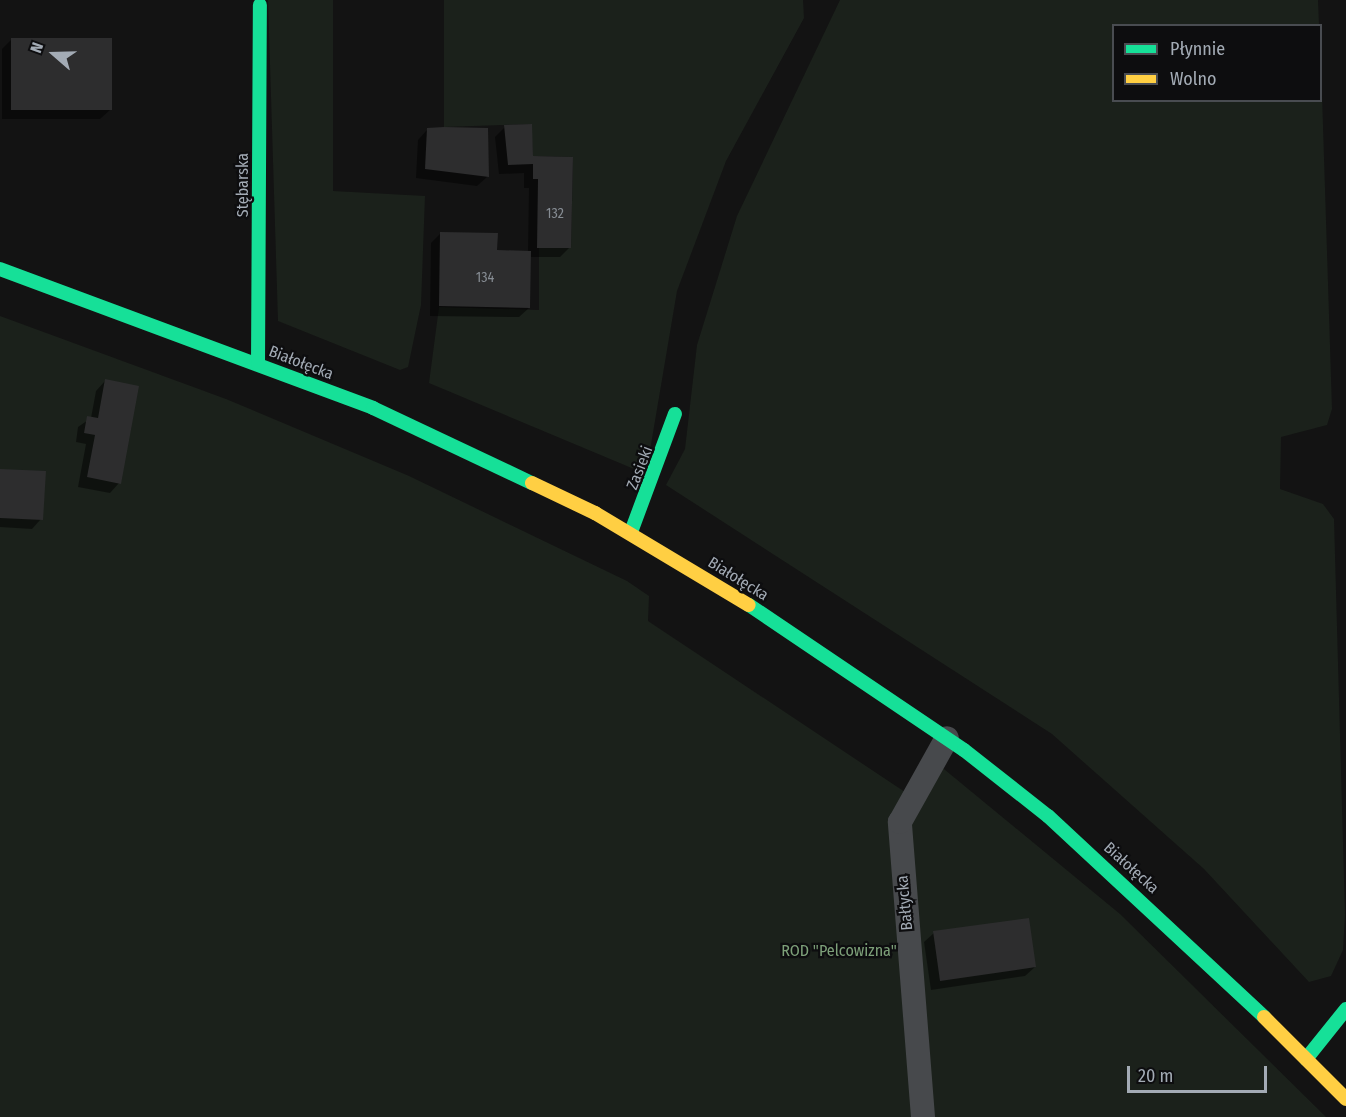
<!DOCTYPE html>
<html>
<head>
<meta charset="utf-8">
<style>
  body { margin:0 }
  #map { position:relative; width:1346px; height:1117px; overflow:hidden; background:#131313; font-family:"Fira Sans Condensed",sans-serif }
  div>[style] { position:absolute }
  .green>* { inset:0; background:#1b211b }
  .shadow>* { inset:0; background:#0007 }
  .building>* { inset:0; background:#2d2d2e }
  .lane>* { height:24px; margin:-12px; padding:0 12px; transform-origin:12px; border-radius:12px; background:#47494c }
  .fast>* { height:14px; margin:-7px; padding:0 7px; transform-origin:7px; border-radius:7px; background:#16e098 }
  .slow>* { height:14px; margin:-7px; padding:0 7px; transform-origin:7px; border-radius:7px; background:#ffcf43 }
  span { translate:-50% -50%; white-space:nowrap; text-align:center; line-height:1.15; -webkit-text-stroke:4.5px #0d0d0f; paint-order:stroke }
  .number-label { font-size:14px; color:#868c93 }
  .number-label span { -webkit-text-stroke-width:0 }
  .street-label { font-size:16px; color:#a3abb5 }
  .park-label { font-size:16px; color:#7da079 }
  .legend { position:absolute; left:1112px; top:24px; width:210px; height:78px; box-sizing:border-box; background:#0d0d0f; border:2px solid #494c51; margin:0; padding:8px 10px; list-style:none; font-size:18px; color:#a3abb5 }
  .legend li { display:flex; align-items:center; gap:12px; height:30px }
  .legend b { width:30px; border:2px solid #494c51 }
  .north { position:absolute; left:24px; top:24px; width:60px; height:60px; -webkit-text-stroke:4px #0d0d0f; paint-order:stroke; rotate:290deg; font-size:16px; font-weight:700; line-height:24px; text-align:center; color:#a3abb5 }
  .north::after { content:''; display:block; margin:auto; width:21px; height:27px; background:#a3abb5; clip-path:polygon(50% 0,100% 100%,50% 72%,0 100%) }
  .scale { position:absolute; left:1127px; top:1066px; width:140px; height:27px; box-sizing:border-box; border:3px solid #a3abb5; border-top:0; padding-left:8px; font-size:18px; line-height:21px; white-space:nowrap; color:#a3abb5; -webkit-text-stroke:4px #0d0d0f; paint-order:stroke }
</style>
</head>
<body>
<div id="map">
  <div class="green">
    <div style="clip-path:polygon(268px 0,333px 0,333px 191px,425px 196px,421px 305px,408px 367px,400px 370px,278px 321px)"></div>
    <div style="clip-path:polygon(444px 0,803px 0,804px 18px,726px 161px,677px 291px,646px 474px,429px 383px,439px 307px,539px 310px,539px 248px,571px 248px,573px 157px,533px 156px,531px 124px,444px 127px)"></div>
    <div style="clip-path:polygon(840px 0,1318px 0,1319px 25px,1114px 26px,1114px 100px,1320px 100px,1321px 63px,1332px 409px,1327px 425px,1281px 437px,1280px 489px,1323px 504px,1334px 519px,1345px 915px,1343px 950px,1331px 976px,1309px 982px,1204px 869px,1052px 734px,666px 485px,685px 449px,697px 345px,737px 216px)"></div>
    <div style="clip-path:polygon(0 316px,226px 399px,409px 476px,627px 581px,649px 596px,648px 621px,911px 796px,933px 760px,1120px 914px,1326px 1117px,0 1117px)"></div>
  </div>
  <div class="shadow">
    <div style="clip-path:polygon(12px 39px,110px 110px,100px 119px,2px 119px,2px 49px)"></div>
    <div style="clip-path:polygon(505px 127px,531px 157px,570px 247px,560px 257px,529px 257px,529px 308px,519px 317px,430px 316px,431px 243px,441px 233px,495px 251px,528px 252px,529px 188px,524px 188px,524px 173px,499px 174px,495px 137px)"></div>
    <div style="clip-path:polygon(427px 130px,487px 177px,477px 186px,416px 178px,418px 140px)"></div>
    <div style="clip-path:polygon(105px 381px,119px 483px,110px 493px,78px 487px,86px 444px,76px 442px,78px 427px,91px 418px,96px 391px)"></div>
    <div style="clip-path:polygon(0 471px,41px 519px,32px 529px,0 527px)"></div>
    <div style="clip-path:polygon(934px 933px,1035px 967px,1025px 976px,931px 990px,924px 942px)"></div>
  </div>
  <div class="building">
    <div style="clip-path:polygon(11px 38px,112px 38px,112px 110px,11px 110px)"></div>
    <div style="clip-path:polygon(532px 124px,533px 156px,573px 157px,571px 248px,537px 248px,538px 179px,533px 179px,533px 164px,508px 165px,504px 125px)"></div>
    <div style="clip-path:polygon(444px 127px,488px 128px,489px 177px,425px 169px,427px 128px)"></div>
    <div style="clip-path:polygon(440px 232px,498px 233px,497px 250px,531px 251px,530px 308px,439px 306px)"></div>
    <div style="clip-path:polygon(105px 379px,139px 386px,121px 484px,87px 477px,95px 435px,84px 433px,87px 416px,98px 418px)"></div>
    <div style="clip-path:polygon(0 469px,46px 471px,43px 520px,0 518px)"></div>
    <div style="clip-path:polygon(1029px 918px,1036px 967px,940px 981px,933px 931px)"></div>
  </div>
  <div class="lane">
    <div style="left:923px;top:1117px;width:296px;rotate:-94.5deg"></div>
    <div style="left:900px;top:822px;width:96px;rotate:-60.8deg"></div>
  </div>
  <div class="fast">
    <div style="left:0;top:269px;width:398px;rotate:20.4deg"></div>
    <div style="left:373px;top:408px;width:176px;rotate:25.3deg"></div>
    <div style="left:258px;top:364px;width:359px;rotate:-89.7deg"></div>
    <div style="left:631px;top:532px;width:126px;rotate:-69.6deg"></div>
    <div style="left:749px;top:605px;width:259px;rotate:34deg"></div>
    <div style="left:964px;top:750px;width:107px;rotate:38.2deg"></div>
    <div style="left:1048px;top:816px;width:295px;rotate:42.9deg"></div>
    <div style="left:1306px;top:1059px;width:64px;rotate:-51.3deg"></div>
  </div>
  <div class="slow">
    <div style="left:532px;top:483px;width:70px;rotate:25.5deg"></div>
    <div style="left:595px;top:513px;width:179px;rotate:30.9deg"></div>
    <div style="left:1264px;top:1017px;width:116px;rotate:45deg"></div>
  </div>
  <div class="number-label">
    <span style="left:555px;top:214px">132</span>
    <span style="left:485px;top:278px">134</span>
  </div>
  <div class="street-label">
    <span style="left:243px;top:185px;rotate:-90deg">Stębarska</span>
    <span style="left:301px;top:363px;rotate:21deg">Białołęcka</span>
    <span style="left:640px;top:468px;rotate:-69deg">Zasieki</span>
    <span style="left:738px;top:579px;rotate:32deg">Białołęcka</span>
    <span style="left:1131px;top:868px;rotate:42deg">Białołęcka</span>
    <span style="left:905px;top:903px;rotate:-95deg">Bałtycka</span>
  </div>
  <div class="park-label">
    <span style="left:839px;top:951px">ROD "Pelcowizna"</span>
  </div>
  <ul class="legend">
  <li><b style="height:8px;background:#16e098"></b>Płynnie</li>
  <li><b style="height:8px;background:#ffcf43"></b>Wolno</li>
  </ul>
  <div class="north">N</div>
  <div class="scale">20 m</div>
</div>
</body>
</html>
